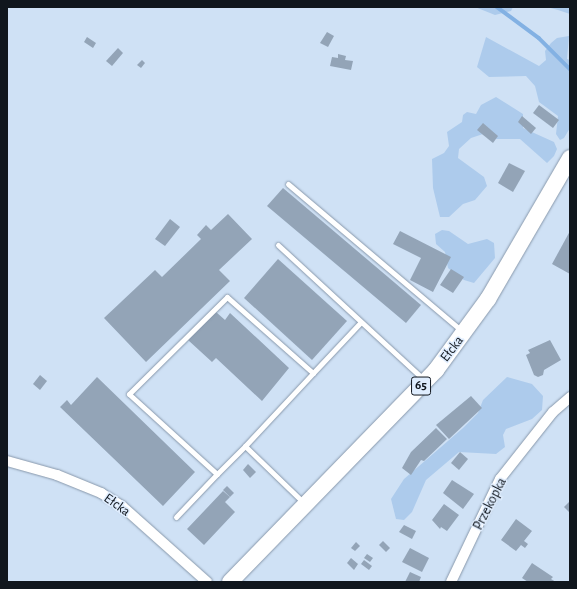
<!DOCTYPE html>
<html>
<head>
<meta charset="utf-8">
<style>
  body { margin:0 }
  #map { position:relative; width:577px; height:589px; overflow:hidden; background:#cfe1f5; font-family:"Alegreya Sans",sans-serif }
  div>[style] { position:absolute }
  .green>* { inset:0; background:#adcbec }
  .stream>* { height:3.5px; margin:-1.75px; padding:0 1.75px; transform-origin:1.75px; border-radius:1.75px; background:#83b1e3 }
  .building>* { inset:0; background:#93a4b7 }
  .roads { filter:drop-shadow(0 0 1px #8898ab) drop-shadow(0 0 1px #8898ab) }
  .lane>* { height:5px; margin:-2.5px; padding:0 2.5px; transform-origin:2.5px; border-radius:2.5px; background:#fff }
  .street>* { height:10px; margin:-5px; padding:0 5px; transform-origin:5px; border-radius:5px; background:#fff }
  .primary>* { height:16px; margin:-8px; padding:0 8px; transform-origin:8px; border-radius:8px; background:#fff }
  span { translate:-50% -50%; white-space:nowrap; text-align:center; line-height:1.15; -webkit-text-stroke:3px #dfedfe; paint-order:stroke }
  .shield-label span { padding:1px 3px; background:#dfedfe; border:1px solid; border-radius:3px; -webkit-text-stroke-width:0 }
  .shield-label { font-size:13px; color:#10161d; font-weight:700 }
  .street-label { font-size:14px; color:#10161d }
  .frame { position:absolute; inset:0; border:8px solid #10161d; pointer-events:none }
</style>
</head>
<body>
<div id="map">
  <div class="green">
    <div style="clip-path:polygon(475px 7px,513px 7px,511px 11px,495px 15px)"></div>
    <div style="clip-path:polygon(547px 7px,570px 7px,570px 14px,558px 10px)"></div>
    <div style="clip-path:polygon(569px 36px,567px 59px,570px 60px,570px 128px,564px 138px,560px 140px,556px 134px,558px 116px,539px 102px,535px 86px,526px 76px,489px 77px,477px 67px,486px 37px,539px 66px,546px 60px,545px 51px,551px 43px,557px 38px)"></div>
    <div style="clip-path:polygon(496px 97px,523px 114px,523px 128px,554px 142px,557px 149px,554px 156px,547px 163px,520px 139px,495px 139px,483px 134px,471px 138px,459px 149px,458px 158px,484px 177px,487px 186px,475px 200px,463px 204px,449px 217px,440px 217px,433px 188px,432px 159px,444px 153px,449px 146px,447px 132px,462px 122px,463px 115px,467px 112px,476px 114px,481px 105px)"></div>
    <div style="clip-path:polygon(442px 230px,449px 231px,468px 244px,487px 239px,494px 243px,495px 258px,474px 283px,464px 280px,448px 268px,445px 252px,436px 244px,435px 234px)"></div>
    <div style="clip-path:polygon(507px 377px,532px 384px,543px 396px,542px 410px,532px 419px,506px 429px,503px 435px,505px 447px,496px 454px,459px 452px,426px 480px,412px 512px,404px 520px,396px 519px,391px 499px,404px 479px,463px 428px,478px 413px,483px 400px)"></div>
  </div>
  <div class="stream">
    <div style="left:497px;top:7px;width:52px;rotate:36.4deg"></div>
    <div style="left:539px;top:38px;width:44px;rotate:45deg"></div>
  </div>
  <div class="building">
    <div style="clip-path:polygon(327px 32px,334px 36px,328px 47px,320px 43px)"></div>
    <div style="clip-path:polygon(87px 37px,96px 43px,93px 48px,84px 42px)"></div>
    <div style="clip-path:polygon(118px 48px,123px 53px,112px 66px,106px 61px)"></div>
    <div style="clip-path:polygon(338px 54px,346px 56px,345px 60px,353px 61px,351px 70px,330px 66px,332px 57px,338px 58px)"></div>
    <div style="clip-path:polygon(142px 60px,145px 63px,141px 68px,137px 65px)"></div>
    <div style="clip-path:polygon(539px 105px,559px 120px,553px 128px,533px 113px)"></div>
    <div style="clip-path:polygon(522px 116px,536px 128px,531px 134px,518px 122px)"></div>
    <div style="clip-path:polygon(483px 123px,498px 136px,493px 143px,477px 130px)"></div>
    <div style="clip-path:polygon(509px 163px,525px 171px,513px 192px,498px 183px)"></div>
    <div style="clip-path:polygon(283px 188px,421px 305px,406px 323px,267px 206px)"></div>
    <div style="clip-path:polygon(228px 214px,252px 239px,219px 270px,230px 281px,146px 362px,104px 318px,155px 270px,162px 277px,201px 239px,197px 235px,206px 225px,211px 230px)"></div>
    <div style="clip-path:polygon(170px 219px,180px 227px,165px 246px,155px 239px)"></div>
    <div style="clip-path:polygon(400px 231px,451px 257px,433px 292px,410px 280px,421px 258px,393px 244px)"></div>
    <div style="clip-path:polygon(570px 231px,570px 274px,552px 264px)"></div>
    <div style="clip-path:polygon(278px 259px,347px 321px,312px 360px,244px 298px)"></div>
    <div style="clip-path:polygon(451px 269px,464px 277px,453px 293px,440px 285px)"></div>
    <div style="clip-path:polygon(216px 312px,225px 320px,230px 313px,289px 368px,262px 401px,216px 358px,212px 362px,188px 340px)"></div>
    <div style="clip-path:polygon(550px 340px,561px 360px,544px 370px,543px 375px,538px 377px,534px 375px,526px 355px,530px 353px,528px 350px)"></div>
    <div style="clip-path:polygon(40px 375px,47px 381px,40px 390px,33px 384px)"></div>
    <div style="clip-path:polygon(97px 377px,195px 472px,163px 506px,60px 407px,67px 400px,71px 405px)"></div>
    <div style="clip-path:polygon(471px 396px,482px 408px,449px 439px,436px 425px)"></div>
    <div style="clip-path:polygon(436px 428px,447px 439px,424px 461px,421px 460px,411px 475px,402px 468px,411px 452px)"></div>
    <div style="clip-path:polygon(460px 452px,468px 459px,459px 470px,451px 463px)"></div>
    <div style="clip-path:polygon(248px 464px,256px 472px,250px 478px,243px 470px)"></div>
    <div style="clip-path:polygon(452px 480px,474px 494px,463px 509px,443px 493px)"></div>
    <div style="clip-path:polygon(227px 486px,234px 493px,230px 497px,223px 490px)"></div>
    <div style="clip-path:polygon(223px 491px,230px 497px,225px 502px,235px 512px,204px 545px,187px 529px)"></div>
    <div style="clip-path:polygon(570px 501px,570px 513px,564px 507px)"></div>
    <div style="clip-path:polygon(444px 504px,459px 515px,447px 531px,441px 527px,440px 529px,432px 520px)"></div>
    <div style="clip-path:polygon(516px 519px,532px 531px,524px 541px,528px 544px,525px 548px,521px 545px,516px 551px,501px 540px)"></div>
    <div style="clip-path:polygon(404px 525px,416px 531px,412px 539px,399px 532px)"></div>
    <div style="clip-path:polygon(383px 541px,390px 548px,386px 552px,379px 545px)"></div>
    <div style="clip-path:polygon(356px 542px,360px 546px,355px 551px,351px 548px)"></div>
    <div style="clip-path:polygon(410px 548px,429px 558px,422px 572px,402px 562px)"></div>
    <div style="clip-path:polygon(367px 554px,373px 558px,370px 562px,364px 558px)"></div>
    <div style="clip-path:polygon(351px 558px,358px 564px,354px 570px,347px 563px)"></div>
    <div style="clip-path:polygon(364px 560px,372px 566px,369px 570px,361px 564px)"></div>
    <div style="clip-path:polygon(532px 563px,553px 577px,551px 579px,556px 582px,528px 582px,522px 578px)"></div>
    <div style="clip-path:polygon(410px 572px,421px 577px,419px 582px,405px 582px)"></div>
  </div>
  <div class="roads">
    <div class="lane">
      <div style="left:288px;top:184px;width:228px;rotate:40.2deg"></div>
      <div style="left:278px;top:245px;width:197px;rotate:42.7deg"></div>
      <div style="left:313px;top:373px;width:115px;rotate:-138.5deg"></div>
      <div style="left:227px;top:297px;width:138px;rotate:135.3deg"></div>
      <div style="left:129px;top:394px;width:119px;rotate:42.3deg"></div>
      <div style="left:217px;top:474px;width:40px;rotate:-45deg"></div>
      <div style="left:245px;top:446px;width:100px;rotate:-47deg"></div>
      <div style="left:313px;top:373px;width:69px;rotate:-46.8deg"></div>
      <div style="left:245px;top:446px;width:82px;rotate:44deg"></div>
      <div style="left:176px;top:517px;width:59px;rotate:-46.4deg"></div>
    </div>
    <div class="street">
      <div style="left:7px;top:461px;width:52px;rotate:15.6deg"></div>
      <div style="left:57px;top:475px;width:48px;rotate:22.2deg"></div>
      <div style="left:101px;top:493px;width:25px;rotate:32deg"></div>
      <div style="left:122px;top:506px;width:114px;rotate:41.8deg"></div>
      <div style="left:451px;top:582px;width:114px;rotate:-64.6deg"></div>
      <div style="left:500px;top:479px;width:85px;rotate:-51.7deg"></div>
      <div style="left:553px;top:412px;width:23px;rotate:-41deg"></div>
    </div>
    <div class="primary">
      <div style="left:230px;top:582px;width:296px;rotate:-45.8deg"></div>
      <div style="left:436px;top:370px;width:88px;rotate:-53.8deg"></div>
      <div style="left:488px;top:299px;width:163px;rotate:-59.8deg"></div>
    </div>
  </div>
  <div class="shield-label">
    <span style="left:421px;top:386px">65</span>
  </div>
  <div class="street-label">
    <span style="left:452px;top:349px;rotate:-52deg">Ełcka</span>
    <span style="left:490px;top:504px;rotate:-63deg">Przekopka</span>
    <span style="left:117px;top:505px;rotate:35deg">Ełcka</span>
  </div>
  <div class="frame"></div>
</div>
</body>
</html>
